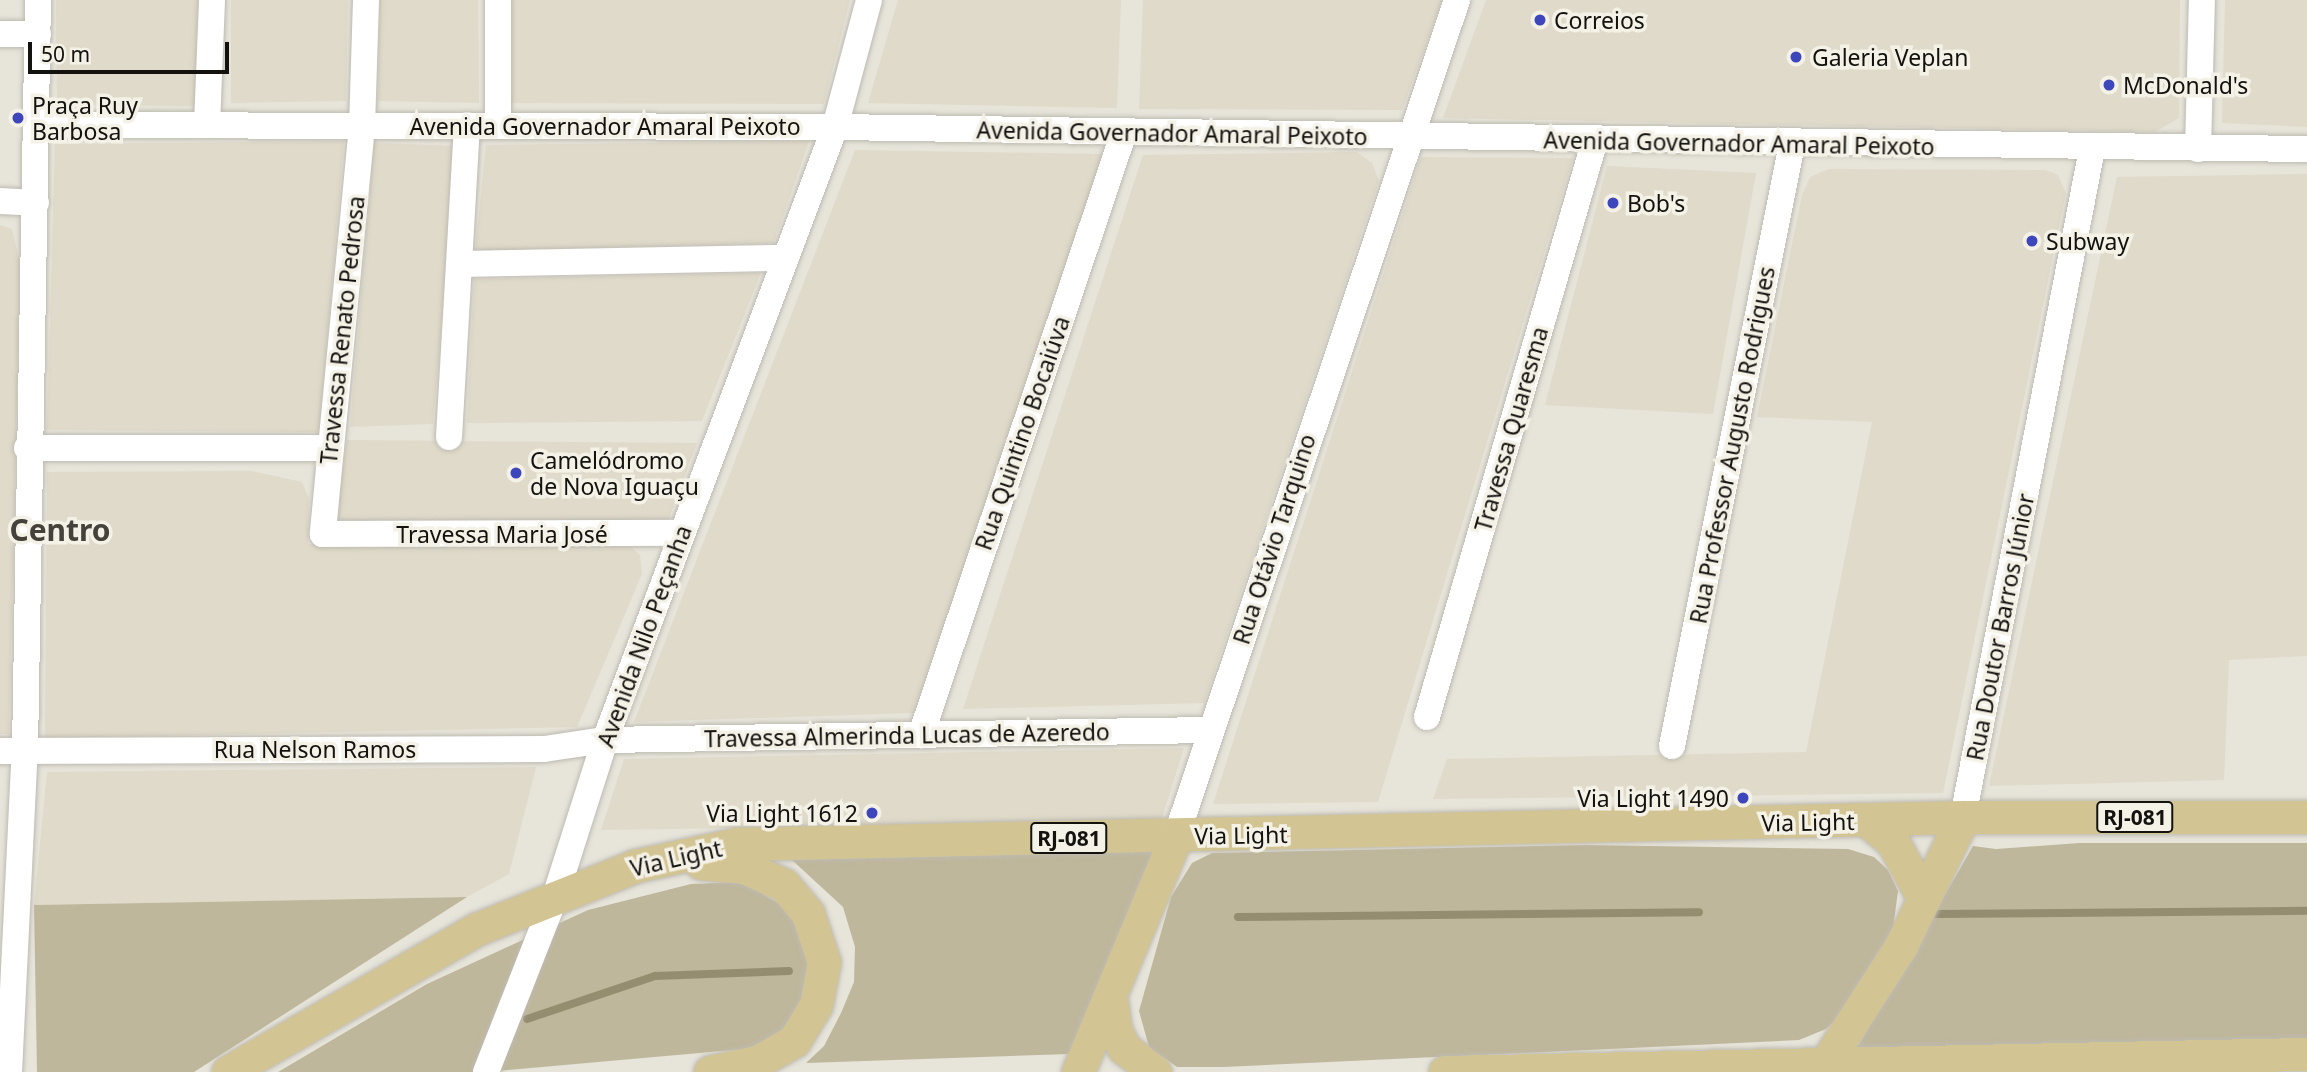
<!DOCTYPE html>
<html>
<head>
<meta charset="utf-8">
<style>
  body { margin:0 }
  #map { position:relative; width:2307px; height:1072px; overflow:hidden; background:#e7e4da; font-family:"Noto Sans",sans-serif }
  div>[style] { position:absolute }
  .built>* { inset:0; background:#dfdac9 }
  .green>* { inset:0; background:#bfb79b }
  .stream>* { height:8px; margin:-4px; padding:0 4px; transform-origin:4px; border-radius:4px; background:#958d70 }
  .roads { filter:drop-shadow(0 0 2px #bdbab1) drop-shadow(0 0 2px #bdbab1) }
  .minor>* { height:26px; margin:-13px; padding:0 13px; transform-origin:13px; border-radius:13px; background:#fff }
  .major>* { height:33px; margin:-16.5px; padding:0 16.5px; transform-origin:16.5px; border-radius:16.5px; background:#d3c593 }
  .dots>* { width:19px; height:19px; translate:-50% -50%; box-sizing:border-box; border:4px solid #f4f1e7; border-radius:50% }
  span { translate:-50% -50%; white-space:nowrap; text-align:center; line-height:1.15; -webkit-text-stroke:7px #f4f1e7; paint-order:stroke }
  .shield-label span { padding:2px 5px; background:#f4f1e7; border:2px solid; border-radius:5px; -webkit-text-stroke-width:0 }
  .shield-label { font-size:21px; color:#13120e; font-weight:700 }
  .poi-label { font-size:23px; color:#13120e }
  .left { translate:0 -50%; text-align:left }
  .right { translate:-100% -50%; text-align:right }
  .street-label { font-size:23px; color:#13120e }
  .district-label { font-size:30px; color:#44423a; font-weight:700 }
  .scale { position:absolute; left:28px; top:42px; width:201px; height:32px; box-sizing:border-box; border:4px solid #13120e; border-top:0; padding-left:9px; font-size:21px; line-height:24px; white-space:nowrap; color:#13120e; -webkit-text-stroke:5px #f4f1e7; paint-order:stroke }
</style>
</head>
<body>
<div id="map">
  <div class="built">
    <div style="clip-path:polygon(56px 0,199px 0,197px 106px,57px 105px)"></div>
    <div style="clip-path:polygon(231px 0,348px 0,346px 101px,231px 103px)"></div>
    <div style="clip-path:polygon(380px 0,478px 0,479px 103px,378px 101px)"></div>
    <div style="clip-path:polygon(510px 0,850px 0,824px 104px,507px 103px)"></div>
    <div style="clip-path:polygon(898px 0,1121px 0,1117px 108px,868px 103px)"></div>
    <div style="clip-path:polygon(1143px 0,1442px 0,1402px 110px,1139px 109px)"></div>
    <div style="clip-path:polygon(1486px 0,2180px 0,2179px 118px,2155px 132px,1443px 118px)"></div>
    <div style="clip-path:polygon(2225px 0,2307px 0,2307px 127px,2222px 123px)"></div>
    <div style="clip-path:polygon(344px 141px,319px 432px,47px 430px,55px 144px)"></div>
    <div style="clip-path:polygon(809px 141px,774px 243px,475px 251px,486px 145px)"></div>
    <div style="clip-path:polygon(374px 143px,457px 146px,433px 424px,350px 427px)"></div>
    <div style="clip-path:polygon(855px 150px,1103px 154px,914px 713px,634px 722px)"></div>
    <div style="clip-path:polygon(1357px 152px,1372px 163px,1379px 181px,1204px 703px,963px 709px,1143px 155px)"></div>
    <div style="clip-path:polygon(1421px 157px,1573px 158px,1378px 802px,1213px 804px)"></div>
    <div style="clip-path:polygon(1607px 166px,1756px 173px,1713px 414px,1545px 405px)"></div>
    <div style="clip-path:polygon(1829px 169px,2045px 170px,2058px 175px,2066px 193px,1943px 793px,1433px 799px,1447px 759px,1806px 752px,1872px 422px,1757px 417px,1802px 195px,1810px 177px)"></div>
    <div style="clip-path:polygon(2307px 174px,2307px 656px,2229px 660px,2224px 780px,1989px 786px,2117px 177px)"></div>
    <div style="clip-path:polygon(0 225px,12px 229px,20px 263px,9px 734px,0 734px)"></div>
    <div style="clip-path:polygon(761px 273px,702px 421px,467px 423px,474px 279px)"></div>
    <div style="clip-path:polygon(347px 440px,697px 443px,667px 524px,334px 526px)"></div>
    <div style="clip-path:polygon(252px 471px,302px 482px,309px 499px,308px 544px,627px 543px,640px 555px,642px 574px,577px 727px,45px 738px,47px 472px)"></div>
    <div style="clip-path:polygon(1184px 748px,1161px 821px,601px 830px,624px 759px)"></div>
    <div style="clip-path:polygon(536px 767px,509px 874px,467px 897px,34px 905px,47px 772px)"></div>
  </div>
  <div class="green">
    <div style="clip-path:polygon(2079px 843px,2307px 843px,2307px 1041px,1856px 1050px,1973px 846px,1996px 849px)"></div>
    <div style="clip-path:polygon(1586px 845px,1848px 849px,1874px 857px,1888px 870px,1898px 891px,1893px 929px,1843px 1013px,1826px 1029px,1799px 1040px,1224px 1067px,1177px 1067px,1149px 1047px,1139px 1011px,1171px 897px,1192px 863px,1212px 853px)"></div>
    <div style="clip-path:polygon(1158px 851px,1070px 1054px,806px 1063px,824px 1046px,841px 1013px,854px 982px,855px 947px,843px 907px,792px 860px)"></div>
    <div style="clip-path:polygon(742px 882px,785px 907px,799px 922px,812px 983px,790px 1025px,756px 1048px,485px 1072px,278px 1072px,427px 984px,588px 910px,691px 884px)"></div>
    <div style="clip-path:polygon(467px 897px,194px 1072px,37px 1072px,34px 905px)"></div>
  </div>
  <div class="stream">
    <div style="left:1937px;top:914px;width:370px;rotate:-0.5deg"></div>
    <div style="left:1238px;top:917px;width:461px;rotate:-0.6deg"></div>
    <div style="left:527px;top:1019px;width:135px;rotate:-18.6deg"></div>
    <div style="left:655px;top:976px;width:134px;rotate:-2.1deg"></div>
  </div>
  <div class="roads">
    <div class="minor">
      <div style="left:366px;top:0;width:126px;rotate:91.8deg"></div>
      <div style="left:362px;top:126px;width:410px;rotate:95.5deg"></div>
      <div style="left:323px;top:534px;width:358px;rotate:-0.2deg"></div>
      <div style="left:498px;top:0;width:126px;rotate:90deg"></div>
      <div style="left:0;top:34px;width:38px"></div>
      <div style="left:37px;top:125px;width:798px;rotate:0.14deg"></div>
      <div style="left:835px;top:127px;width:1472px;rotate:0.86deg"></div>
      <div style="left:207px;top:125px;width:125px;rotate:-87.7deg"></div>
      <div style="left:2198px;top:149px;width:149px;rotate:-88.5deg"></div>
      <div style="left:0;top:201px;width:36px;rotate:3deg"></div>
      <div style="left:460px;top:264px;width:326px;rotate:-1.1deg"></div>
      <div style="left:449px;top:437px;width:312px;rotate:-86.7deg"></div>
      <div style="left:27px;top:448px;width:304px"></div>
      <div style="left:1427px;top:717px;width:601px;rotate:-73.77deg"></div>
      <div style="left:921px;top:735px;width:636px;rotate:-71.39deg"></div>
      <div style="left:1672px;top:746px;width:614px;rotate:-78.73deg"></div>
      <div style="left:0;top:751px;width:544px;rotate:-0.21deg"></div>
      <div style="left:544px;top:749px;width:62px;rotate:-8.4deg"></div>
      <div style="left:605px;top:740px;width:605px;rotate:-0.95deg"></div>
      <div style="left:1963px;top:817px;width:680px;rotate:-79.07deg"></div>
      <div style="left:1176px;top:837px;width:883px;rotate:-71.44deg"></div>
      <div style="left:9px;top:1072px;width:322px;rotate:-87.2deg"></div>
      <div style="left:25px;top:750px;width:750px;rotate:-89.01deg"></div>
      <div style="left:486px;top:1072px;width:188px;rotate:-68.5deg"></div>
      <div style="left:555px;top:897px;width:165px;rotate:-72.3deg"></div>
      <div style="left:605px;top:740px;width:655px;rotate:-69.43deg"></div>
      <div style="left:835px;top:127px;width:131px;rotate:-75deg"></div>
    </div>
    <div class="major">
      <div style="left:1868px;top:821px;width:33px;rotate:40deg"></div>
      <div style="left:1893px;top:842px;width:63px;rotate:61.4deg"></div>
      <div style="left:701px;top:863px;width:43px;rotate:5.3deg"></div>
      <div style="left:744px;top:867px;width:44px;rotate:24.2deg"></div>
      <div style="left:784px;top:885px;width:38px;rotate:50deg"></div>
      <div style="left:808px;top:914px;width:51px;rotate:71.6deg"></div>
      <div style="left:824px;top:962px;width:44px;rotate:100.5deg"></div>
      <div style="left:816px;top:1005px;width:42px;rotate:121.4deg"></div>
      <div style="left:794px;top:1041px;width:43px;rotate:150.4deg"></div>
      <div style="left:757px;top:1062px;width:48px;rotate:168deg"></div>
      <div style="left:1111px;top:1000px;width:29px;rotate:82deg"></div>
      <div style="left:1115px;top:1029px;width:21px;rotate:65deg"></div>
      <div style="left:1124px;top:1048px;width:39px;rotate:38deg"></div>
      <div style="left:228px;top:1072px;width:287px;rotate:-29.9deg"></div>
      <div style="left:477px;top:929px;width:170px;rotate:-21.7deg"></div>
      <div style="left:635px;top:866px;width:104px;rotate:-12.2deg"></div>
      <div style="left:737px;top:844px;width:1226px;rotate:-1.26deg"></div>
      <div style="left:1963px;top:817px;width:344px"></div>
      <div style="left:1078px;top:1072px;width:255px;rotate:-67.4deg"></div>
      <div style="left:1445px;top:1072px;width:862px;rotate:-1.2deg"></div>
      <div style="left:1820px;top:1072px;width:150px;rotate:-57.3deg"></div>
      <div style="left:1901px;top:946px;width:143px;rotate:-64.3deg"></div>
    </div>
  </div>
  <div class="dots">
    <div style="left:1540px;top:20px;background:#3d46ba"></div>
    <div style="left:1796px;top:57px;background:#3d46ba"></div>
    <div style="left:2109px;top:85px;background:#3d46ba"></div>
    <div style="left:18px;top:118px;background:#3d46ba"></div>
    <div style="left:1613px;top:203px;background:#3d46ba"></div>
    <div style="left:2032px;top:241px;background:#3d46ba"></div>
    <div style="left:516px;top:473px;background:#3d46ba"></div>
    <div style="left:1743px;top:798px;background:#3d46ba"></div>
    <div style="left:872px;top:813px;background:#3d46ba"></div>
  </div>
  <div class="shield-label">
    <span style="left:2135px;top:817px">RJ-081</span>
    <span style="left:1069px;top:838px">RJ-081</span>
  </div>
  <div class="poi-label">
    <span class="left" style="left:1554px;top:20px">Correios</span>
    <span class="left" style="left:1812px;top:57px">Galeria Veplan</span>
    <span class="left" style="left:2123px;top:85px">McDonald's</span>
    <span class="left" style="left:32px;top:118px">Praça Ruy<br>Barbosa</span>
    <span class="left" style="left:1627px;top:203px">Bob's</span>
    <span class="left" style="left:2046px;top:241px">Subway</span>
    <span class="left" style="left:530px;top:473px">Camelódromo<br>de Nova Iguaçu</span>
    <span class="right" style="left:1729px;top:798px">Via Light 1490</span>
    <span class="right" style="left:858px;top:813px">Via Light 1612</span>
  </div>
  <div class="street-label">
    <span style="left:605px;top:126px">Avenida Governador Amaral Peixoto</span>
    <span style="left:1172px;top:133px;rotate:1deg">Avenida Governador Amaral Peixoto</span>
    <span style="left:1739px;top:143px;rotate:1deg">Avenida Governador Amaral Peixoto</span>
    <span style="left:342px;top:330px;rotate:-84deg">Travessa Renato Pedrosa</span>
    <span style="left:1511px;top:429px;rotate:-74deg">Travessa Quaresma</span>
    <span style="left:1022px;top:433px;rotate:-71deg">Rua Quintino Bocaiúva</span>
    <span style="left:1732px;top:445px;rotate:-79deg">Rua Professor Augusto Rodrigues</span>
    <span style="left:502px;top:534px">Travessa Maria José</span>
    <span style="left:1274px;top:539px;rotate:-72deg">Rua Otávio Tarquino</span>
    <span style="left:2000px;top:627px;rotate:-79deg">Rua Doutor Barros Júnior</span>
    <span style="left:644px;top:636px;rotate:-70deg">Avenida Nilo Peçanha</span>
    <span style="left:907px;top:735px;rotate:-1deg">Travessa Almerinda Lucas de Azeredo</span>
    <span style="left:315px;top:749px">Rua Nelson Ramos</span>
    <span style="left:1808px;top:822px;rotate:-1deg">Via Light</span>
    <span style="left:1241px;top:835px;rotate:-1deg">Via Light</span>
    <span style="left:676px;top:858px;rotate:-13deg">Via Light</span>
  </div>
  <div class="district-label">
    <span style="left:60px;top:530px">Centro</span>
  </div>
  <div class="scale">50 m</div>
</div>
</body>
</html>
